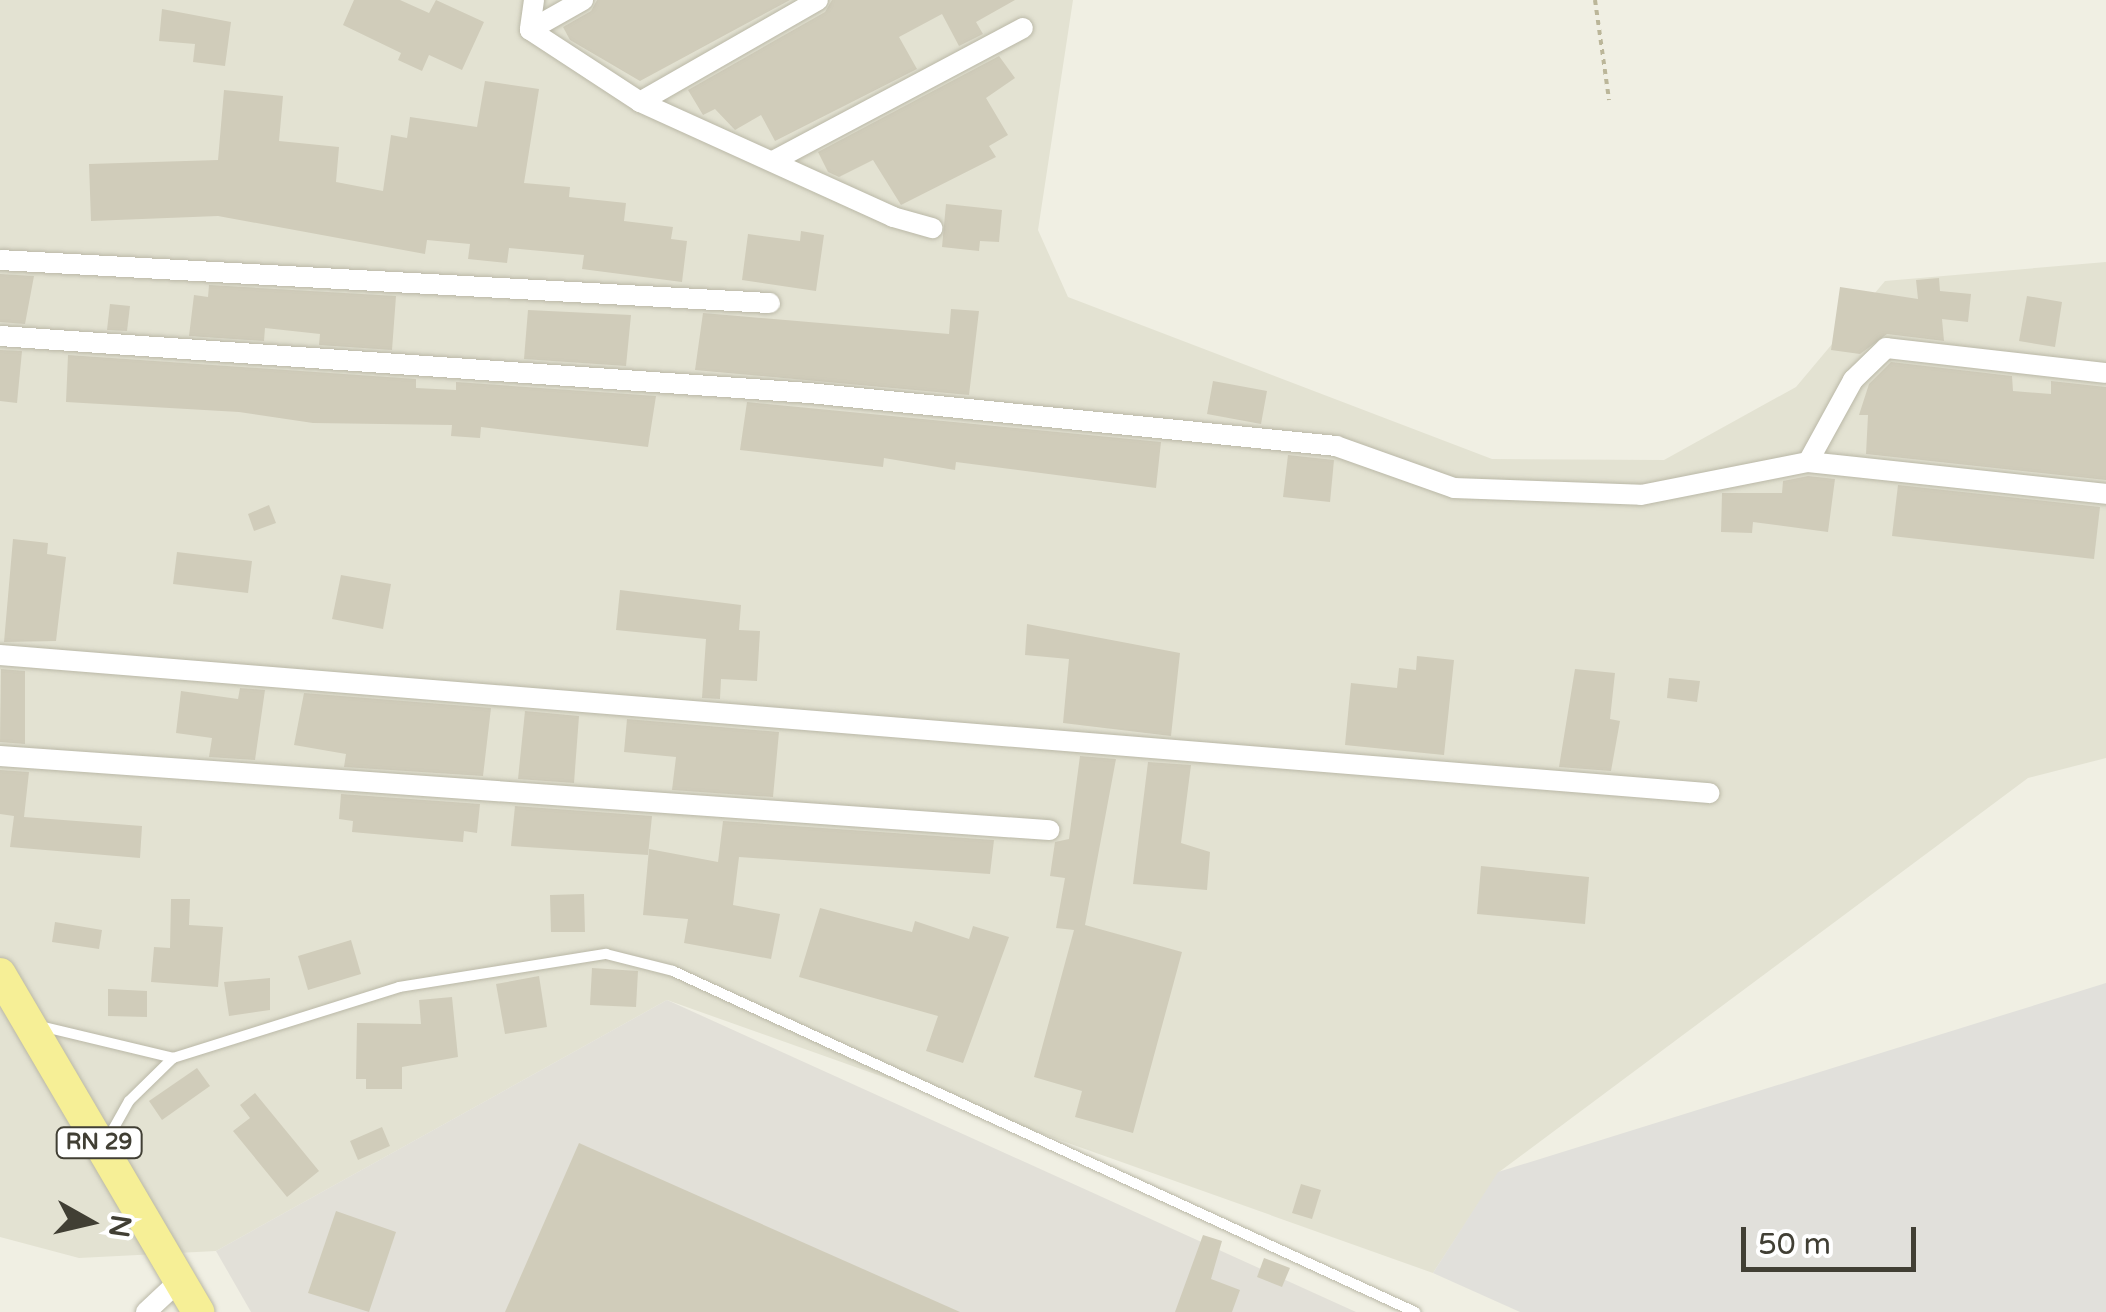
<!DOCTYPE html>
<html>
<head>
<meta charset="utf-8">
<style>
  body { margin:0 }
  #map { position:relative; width:2106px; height:1312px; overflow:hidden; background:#f0efe3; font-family:"Varela Round",sans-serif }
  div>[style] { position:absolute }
  .residential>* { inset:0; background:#e3e2d2 }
  .industrial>* { inset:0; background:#e2e0d8 }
  .parking>* { inset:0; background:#e1e0db }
  .building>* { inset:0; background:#d0ccba }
  .path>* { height:4px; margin-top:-2px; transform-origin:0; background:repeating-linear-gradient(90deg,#bbb699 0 5px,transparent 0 10px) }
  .roads { filter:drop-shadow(0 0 2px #bab8a7) drop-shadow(0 0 2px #bab8a7) }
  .service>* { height:10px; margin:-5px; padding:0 5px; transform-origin:5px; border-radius:5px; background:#fff }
  .minor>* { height:20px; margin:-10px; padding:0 10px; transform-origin:10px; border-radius:10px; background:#fff }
  .primary>* { height:32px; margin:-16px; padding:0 16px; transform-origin:16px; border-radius:16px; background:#f6ef96 }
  span { translate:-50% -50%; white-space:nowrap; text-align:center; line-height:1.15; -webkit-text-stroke:8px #fff; paint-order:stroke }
  .shield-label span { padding:2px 8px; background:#fff; border:2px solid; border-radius:8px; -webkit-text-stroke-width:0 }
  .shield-label { font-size:22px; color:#413f34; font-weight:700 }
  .north { position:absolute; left:40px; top:1172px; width:100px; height:100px; -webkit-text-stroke:8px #fff; paint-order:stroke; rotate:98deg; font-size:28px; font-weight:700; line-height:40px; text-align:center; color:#413f34 }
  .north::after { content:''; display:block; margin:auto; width:35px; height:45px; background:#413f34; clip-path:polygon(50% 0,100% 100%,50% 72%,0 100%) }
  .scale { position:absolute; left:1741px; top:1227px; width:175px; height:45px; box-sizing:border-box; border:5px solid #413f34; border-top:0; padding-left:12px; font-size:30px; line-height:35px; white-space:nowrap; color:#413f34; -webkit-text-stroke:8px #fff; paint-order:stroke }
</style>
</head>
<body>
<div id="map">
  <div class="residential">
    <div style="clip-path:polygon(0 0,1073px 0,1038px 230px,1068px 297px,1492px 459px,1664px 460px,1796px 387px,1885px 281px,2106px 262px,2106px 758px,2028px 778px,1499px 1172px,1433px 1273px,667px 1000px,216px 1251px,79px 1258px,0 1237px)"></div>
  </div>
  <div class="industrial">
    <div style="clip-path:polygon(667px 1000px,1356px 1312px,251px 1312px,216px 1251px)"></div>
  </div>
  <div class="parking">
    <div style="clip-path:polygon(2106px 983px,2106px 1312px,1520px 1312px,1433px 1273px,1498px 1172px)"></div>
  </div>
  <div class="building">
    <div style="clip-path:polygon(354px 0,400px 0,429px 13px,436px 0,484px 22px,462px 70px,429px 55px,422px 71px,398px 60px,401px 53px,343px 25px)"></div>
    <div style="clip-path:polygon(597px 0,790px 0,640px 81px,570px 40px,563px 27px,591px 11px)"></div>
    <div style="clip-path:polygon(832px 0,1015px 0,976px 22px,983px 34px,959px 46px,942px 14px,899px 37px,917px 69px,775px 141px,761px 115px,735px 130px,715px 109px,703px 115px,688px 90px,825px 12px)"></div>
    <div style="clip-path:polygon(162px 9px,231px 22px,225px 66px,193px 62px,195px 44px,159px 41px)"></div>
    <div style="clip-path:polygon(999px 56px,1015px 78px,986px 98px,1008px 135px,989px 146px,996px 157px,901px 205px,873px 160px,839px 177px,828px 172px,818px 152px)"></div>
    <div style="clip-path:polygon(485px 81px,539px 89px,524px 183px,570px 187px,569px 197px,626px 203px,624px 221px,673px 227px,671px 239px,687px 241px,682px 282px,582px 269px,584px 255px,509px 248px,507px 263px,468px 259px,470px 244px,427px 240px,425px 254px,218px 216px,91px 221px,89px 164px,218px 160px,224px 90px,283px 96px,279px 141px,339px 147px,336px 182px,383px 191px,391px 135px,407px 138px,410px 117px,477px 127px)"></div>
    <div style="clip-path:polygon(946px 204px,1002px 210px,999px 242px,980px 241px,979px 251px,942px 247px)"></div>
    <div style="clip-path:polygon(801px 231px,824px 235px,816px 291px,742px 280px,748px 234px,800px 241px)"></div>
    <div style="clip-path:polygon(0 274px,34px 276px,25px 324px,0 322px)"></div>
    <div style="clip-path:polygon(1939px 278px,1940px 291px,1971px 294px,1968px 322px,1942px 319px,1944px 341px,1887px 334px,1860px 354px,1831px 350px,1840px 287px,1918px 299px,1916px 280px)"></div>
    <div style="clip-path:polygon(209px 285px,396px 296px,392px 350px,319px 345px,320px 334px,265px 328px,264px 341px,189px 336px,194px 295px,208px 297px)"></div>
    <div style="clip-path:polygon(2027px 296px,2062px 302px,2055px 347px,2019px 341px)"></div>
    <div style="clip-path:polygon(110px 304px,130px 306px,127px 331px,107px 330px)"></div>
    <div style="clip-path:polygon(951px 309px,979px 311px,969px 395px,695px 370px,703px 313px,949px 334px)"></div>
    <div style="clip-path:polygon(528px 310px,631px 315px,626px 366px,524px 359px)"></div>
    <div style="clip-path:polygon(0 350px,22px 351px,17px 403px,0 401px)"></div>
    <div style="clip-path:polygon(68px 355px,416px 379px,416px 388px,456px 390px,456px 382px,656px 396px,648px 447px,481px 427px,480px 438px,451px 436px,452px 425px,313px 423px,239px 412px,66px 402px)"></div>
    <div style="clip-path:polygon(1891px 362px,2012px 376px,2013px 391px,2051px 394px,2051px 381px,2106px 387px,2106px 480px,1866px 454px,1868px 415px,1859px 415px,1869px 384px)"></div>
    <div style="clip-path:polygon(1213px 381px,1267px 391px,1261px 424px,1207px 414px)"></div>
    <div style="clip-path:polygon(747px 402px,1161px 442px,1156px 488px,956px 462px,955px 470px,884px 458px,883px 467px,740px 450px)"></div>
    <div style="clip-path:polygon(1288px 455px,1334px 460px,1330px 502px,1283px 497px)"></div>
    <div style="clip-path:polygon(1808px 476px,1835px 479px,1828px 532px,1753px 522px,1752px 533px,1721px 532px,1722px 493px,1782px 493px,1783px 481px)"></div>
    <div style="clip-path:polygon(1898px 485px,2100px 507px,2094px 559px,1892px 536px)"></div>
    <div style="clip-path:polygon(269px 505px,276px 523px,254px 531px,248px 514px)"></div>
    <div style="clip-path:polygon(13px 539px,48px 543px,47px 554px,66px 557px,56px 641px,4px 642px)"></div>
    <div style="clip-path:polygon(177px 552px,252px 561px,248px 593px,173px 584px)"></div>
    <div style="clip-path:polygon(341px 575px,391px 584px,383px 629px,332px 619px)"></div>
    <div style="clip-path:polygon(620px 590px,741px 605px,739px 630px,760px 631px,757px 681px,721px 679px,720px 699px,702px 698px,706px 639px,616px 630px)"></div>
    <div style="clip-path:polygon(1027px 624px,1180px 653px,1171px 736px,1063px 723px,1069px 659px,1025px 655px)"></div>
    <div style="clip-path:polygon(1417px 656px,1454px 660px,1444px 755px,1345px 745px,1351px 683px,1397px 688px,1399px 668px,1416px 670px)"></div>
    <div style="clip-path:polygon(1px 669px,25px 671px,25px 744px,0 742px)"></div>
    <div style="clip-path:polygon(1575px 669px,1615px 673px,1610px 719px,1620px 721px,1611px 771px,1559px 767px)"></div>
    <div style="clip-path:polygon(1669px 678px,1700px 681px,1697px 702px,1667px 698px)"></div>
    <div style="clip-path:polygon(240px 688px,265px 690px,255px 760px,209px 757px,212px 738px,176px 733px,181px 691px,238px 699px)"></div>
    <div style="clip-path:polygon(304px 693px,491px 708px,483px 776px,344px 767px,346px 754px,294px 745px)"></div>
    <div style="clip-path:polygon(525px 711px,579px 716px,574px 783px,518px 779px)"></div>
    <div style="clip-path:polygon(627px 719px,779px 732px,773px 797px,672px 790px,676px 757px,624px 752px)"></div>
    <div style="clip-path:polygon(1080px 756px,1116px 759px,1085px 925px,1182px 952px,1133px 1133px,1075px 1117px,1082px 1091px,1034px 1077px,1074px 930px,1056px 928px,1065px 878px,1050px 876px,1055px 842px,1069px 839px)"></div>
    <div style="clip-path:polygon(1148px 762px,1191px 765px,1181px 843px,1210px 852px,1207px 890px,1133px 884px)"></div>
    <div style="clip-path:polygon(0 770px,29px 772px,24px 817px,142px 826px,140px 858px,10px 847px,14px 816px,0 814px)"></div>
    <div style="clip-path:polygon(341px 794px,480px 804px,477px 833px,464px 831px,463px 842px,352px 832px,353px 821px,339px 819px)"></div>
    <div style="clip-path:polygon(515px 806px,652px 816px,648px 855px,511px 846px)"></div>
    <div style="clip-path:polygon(723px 821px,994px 840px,990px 874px,739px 857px,733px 905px,780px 914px,771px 959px,684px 943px,688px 919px,643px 915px,649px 849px,718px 862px)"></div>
    <div style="clip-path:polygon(1481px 866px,1589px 877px,1585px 924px,1477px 914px)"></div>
    <div style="clip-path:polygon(584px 894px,585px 932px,551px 932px,550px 895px)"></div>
    <div style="clip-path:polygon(171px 899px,190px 899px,189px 925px,223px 927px,218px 987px,151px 982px,154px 947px,170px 948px)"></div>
    <div style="clip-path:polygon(820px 908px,912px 932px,915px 921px,969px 939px,973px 926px,1009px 937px,963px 1063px,926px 1051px,938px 1016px,799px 977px)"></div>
    <div style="clip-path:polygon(55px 922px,102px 930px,99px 949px,52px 942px)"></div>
    <div style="clip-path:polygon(351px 940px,361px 974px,308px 990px,298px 956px)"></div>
    <div style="clip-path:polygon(592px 968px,638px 971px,636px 1007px,590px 1005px)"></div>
    <div style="clip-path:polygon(539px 976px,547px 1027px,505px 1034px,496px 984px)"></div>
    <div style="clip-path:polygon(270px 978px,270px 1010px,229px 1016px,224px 982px)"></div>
    <div style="clip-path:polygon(108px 989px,147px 991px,147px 1017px,108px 1016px)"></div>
    <div style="clip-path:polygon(452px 997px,458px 1057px,402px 1067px,402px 1089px,366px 1089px,366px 1079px,356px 1079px,357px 1023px,421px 1024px,419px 1000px)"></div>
    <div style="clip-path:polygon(197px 1068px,210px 1086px,162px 1120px,149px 1101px)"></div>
    <div style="clip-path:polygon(255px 1093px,319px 1171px,287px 1197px,233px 1131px,250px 1118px,240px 1105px)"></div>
    <div style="clip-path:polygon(382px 1127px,390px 1146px,358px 1160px,350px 1141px)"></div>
    <div style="clip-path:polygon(579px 1143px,960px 1312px,505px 1312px)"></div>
    <div style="clip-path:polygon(1301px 1184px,1321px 1190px,1312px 1219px,1292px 1213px)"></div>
    <div style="clip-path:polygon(336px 1211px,396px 1232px,369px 1312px,308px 1293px)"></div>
    <div style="clip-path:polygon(1203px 1235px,1222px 1241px,1211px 1279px,1240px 1290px,1232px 1312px,1175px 1312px)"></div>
    <div style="clip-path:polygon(1264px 1258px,1290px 1268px,1282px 1287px,1257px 1277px)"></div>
  </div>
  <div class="path">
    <div style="left:1595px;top:0;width:101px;rotate:82deg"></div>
  </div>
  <div class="roads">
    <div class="service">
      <div style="left:40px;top:1026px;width:137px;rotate:13.5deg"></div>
      <div style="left:173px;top:1058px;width:237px;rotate:-17.4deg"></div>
      <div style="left:399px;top:987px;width:210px;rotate:-9.1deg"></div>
      <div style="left:606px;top:954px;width:69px;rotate:14.2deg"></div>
      <div style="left:673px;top:971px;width:817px;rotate:24.68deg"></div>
      <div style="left:106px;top:1142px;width:47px;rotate:-60.7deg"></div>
      <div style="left:129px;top:1101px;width:62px;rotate:-44.3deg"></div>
    </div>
    <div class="minor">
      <div style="left:534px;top:0;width:30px;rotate:98deg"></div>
      <div style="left:530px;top:30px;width:131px;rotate:33.2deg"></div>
      <div style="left:640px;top:102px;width:278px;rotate:24.4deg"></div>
      <div style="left:893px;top:217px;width:41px;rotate:15.8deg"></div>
      <div style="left:530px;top:30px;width:61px;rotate:-29.5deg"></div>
      <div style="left:640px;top:102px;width:205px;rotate:-29.8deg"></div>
      <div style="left:773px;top:161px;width:283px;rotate:-28deg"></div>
      <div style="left:0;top:260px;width:771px;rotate:3.2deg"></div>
      <div style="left:0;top:336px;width:811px;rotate:4.03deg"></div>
      <div style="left:809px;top:393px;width:530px;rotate:5.74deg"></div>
      <div style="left:1336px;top:446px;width:125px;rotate:19.6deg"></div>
      <div style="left:1454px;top:488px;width:187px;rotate:2.1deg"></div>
      <div style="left:1641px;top:495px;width:170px;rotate:-11.2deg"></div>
      <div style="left:1808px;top:462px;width:300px;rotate:6.1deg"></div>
      <div style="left:1808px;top:462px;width:94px;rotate:-61.2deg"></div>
      <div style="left:1853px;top:380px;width:46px;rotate:-44.1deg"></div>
      <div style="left:1886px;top:348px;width:221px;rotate:6.5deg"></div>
      <div style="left:0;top:655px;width:1715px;rotate:4.62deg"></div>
      <div style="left:0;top:756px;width:1052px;rotate:4.04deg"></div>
      <div style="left:146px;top:1312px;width:45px;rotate:-43.2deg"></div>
    </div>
    <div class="primary">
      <div style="left:0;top:974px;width:392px;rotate:59.6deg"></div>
    </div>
  </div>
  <div class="shield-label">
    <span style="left:99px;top:1143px">RN 29</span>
  </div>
  <div class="north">N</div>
  <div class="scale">50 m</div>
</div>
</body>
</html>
